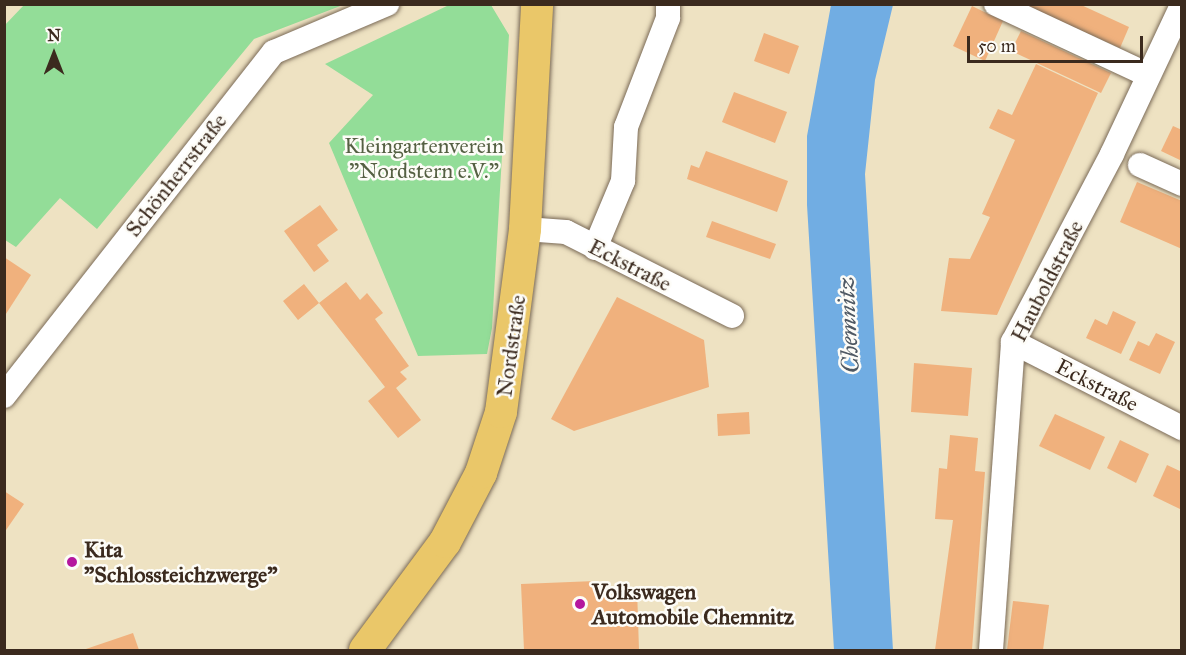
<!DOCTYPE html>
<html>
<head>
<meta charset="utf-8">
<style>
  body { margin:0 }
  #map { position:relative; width:1186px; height:655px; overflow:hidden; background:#eee2c2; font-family:"IM FELL Great Primer",serif }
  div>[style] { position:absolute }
  .green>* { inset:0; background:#93dd98 }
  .water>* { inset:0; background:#71ade3 }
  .building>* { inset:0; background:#f0b17d }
  .roads { filter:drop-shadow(0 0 2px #7a6a57) drop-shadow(0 0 2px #7a6a57) }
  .minor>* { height:24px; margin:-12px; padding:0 12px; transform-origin:12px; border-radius:12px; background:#fff }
  .major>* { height:32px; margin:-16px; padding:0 16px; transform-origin:16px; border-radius:16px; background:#eac769 }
  .dots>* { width:16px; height:16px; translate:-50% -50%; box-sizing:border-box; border:3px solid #fdfcf7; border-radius:50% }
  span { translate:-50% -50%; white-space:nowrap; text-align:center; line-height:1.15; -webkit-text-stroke:5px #fdfcf7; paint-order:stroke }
  .park-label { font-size:22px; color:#556043 }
  .street-label { font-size:22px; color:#3b2a1e }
  .poi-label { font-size:22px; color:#3b2a1e; font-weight:700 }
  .left { translate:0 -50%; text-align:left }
  .water-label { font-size:24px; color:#4e5863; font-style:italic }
  .frame { position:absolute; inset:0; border:6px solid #3b2a1e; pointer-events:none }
  .north { position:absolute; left:24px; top:24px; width:60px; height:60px; -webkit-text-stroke:4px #fdfcf7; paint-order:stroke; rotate:0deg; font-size:16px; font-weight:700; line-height:24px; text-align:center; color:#3b2a1e }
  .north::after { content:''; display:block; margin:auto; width:21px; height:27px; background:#3b2a1e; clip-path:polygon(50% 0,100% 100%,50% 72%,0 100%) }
  .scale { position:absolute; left:967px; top:36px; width:176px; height:27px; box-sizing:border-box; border:3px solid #3b2a1e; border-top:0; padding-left:8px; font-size:18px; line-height:21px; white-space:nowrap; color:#3b2a1e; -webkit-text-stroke:4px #fdfcf7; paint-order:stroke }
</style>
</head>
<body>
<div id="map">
  <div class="green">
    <div style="clip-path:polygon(24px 5px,24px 4px,343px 5px,254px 39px,97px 229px,60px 198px,16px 247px,5px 240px,4px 26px)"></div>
    <div style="clip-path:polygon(449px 5px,491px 5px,509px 35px,492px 328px,487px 354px,418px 356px,329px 143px,373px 95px,325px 64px)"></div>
  </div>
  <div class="water">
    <div style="clip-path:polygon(831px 5px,893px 5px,875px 80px,865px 174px,893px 650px,834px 650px,807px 205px,807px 136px)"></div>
  </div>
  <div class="building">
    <div style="clip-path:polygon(1022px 4px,1079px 4px,1129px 27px,1120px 48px)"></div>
    <div style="clip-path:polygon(972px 6px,1003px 21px,985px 61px,953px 46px)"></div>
    <div style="clip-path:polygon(1021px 31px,1111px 73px,1101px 93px,1011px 51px)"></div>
    <div style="clip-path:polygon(764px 33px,799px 46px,789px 74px,754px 61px)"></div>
    <div style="clip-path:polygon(1036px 64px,1098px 93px,997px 315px,941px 311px,949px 258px,970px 259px,990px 217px,982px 214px,1015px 140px,989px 128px,998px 109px,1012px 115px)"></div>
    <div style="clip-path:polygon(734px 92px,787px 112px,775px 143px,722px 122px)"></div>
    <div style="clip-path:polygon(1173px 126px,1182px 130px,1182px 161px,1161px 151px)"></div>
    <div style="clip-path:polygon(706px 151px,788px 181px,777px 212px,687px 179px,691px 165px,699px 168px)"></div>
    <div style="clip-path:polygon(1137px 182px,1182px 201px,1182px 249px,1120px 222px)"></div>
    <div style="clip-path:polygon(320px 205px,338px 230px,317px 245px,329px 261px,314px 272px,284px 231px)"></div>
    <div style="clip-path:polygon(712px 221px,776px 244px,770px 259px,706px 237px)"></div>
    <div style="clip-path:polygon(4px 257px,31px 275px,4px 317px)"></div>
    <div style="clip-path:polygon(346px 282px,360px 300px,367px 293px,383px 313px,375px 319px,409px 366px,400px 372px,407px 379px,396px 388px,421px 420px,398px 438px,368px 401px,385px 387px,319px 303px,298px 320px,283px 301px,304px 284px,319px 303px)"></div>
    <div style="clip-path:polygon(617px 297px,704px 340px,709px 387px,574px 431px,551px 419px)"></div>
    <div style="clip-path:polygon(1113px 311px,1136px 322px,1121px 354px,1086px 338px,1095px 319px,1107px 325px)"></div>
    <div style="clip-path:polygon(1156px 333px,1175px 342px,1160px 374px,1129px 360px,1138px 341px,1149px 346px)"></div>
    <div style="clip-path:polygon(914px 363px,972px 368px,968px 416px,911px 412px)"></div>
    <div style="clip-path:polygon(749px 412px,750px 434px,718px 436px,717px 414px)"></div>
    <div style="clip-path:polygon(1055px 414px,1105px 437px,1090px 470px,1039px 446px)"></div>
    <div style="clip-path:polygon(950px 435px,978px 438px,975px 471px,985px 472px,972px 650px,935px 650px,953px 520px,935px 519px,939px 468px,947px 469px)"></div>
    <div style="clip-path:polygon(1120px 440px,1149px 454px,1136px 483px,1107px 468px)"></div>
    <div style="clip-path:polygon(1167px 465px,1182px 472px,1182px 510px,1153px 496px)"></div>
    <div style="clip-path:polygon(4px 491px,24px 504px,4px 533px)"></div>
    <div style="clip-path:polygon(595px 581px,595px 591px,637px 588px,639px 650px,524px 650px,521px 584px)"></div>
    <div style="clip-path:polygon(1013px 601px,1049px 605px,1043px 650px,1007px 650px)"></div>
    <div style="clip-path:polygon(133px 633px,139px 650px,83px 650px)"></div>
  </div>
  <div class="roads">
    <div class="minor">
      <div style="left:996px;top:4px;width:168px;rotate:25deg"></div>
      <div style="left:1140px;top:165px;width:46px;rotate:24.3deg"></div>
      <div style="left:525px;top:229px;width:41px;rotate:4.2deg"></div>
      <div style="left:566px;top:232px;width:186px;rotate:26.8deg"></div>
      <div style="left:595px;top:248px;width:73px;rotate:-67.3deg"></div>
      <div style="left:623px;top:181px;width:54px;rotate:-86.8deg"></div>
      <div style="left:626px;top:127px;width:117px;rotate:-68.9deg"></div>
      <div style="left:668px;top:18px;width:14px;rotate:-90deg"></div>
      <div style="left:1013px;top:342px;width:190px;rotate:27deg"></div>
      <div style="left:4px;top:396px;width:437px;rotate:-51.9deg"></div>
      <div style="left:274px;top:52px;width:123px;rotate:-23deg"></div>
      <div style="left:991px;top:650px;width:309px;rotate:-85.9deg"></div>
      <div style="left:1013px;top:342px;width:212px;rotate:-62.2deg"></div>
      <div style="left:1112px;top:154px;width:165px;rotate:-64.8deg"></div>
    </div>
    <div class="major">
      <div style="left:365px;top:650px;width:134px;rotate:-53.5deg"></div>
      <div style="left:445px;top:542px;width:78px;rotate:-62.4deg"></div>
      <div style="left:481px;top:473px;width:64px;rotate:-71.8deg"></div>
      <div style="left:501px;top:412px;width:185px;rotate:-82.5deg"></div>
      <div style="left:525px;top:229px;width:225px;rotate:-86.9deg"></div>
    </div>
  </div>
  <div class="dots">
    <div style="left:72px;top:562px;background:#b5179e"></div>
    <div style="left:580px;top:604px;background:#b5179e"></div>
  </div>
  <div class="park-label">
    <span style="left:424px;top:158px">Kleingartenverein<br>"Nordstern e.V."</span>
  </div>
  <div class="street-label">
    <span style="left:176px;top:175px;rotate:-52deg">Schönherrstraße</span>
    <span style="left:630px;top:265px;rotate:27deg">Eckstraße</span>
    <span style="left:1047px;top:281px;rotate:-63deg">Hauboldstraße</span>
    <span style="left:511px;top:346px;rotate:-82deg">Nordstraße</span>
    <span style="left:1097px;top:385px;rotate:27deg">Eckstraße</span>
  </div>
  <div class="poi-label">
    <span class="left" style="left:84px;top:562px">Kita<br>"Schlossteichzwerge"</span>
    <span class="left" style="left:592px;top:604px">Volkswagen<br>Automobile Chemnitz</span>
  </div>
  <div class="water-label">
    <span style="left:849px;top:325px;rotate:-93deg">Chemnitz</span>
  </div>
  <div class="frame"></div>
  <div class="north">N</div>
  <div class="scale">50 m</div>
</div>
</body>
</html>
